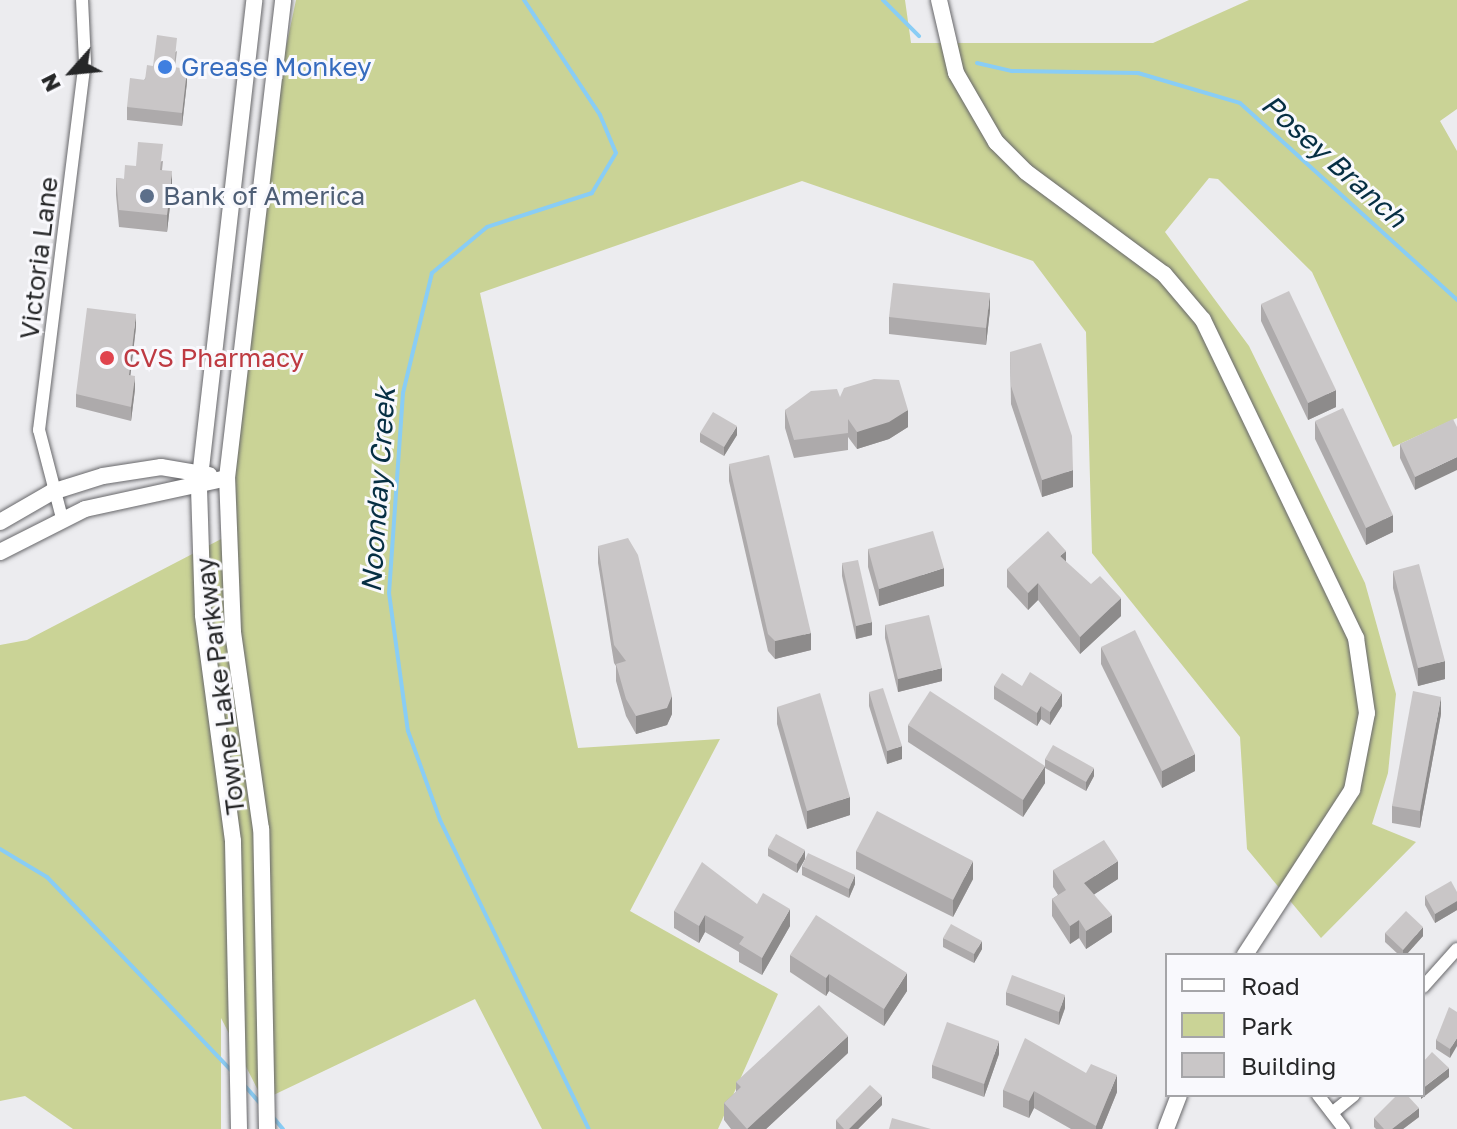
<!DOCTYPE html>
<html>
<head>
<meta charset="utf-8">
<style>
  body { margin:0 }
  #map { position:relative; width:1457px; height:1129px; overflow:hidden; background:#ececef; font-family:"Golos Text",sans-serif }
  div>[style] { position:absolute }
  .green>* { inset:0; background:#cad396 }
  .stream>* { height:4px; margin:-2px; padding:0 2px; transform-origin:2px; border-radius:2px; background:#89cdf5 }
  .roads { filter:drop-shadow(0 0 2px #67676a) drop-shadow(0 0 2px #67676a) }
  .street>* { height:12px; margin:-6px; padding:0 6px; transform-origin:6px; border-radius:6px; background:#fff }
  .secondary>* { height:16px; margin:-8px; padding:0 8px; transform-origin:8px; border-radius:8px; background:#fff }
  .wall>* { inset:0; background:#adaaab }
  .shaded-wall>* { inset:0; background:#8d8b8b }
  .building>* { inset:0; background:#c9c6c7 }
  .dots>* { width:22px; height:22px; translate:-50% -50%; box-sizing:border-box; border:4px solid #f9f9fd; border-radius:50% }
  span { translate:-50% -50%; white-space:nowrap; text-align:center; line-height:1.15; -webkit-text-stroke:6px #f9f9fd; paint-order:stroke }
  .shop-label { font-size:26px; color:#366cbe }
  .left { translate:0 -50%; text-align:left }
  .service-label { font-size:26px; color:#4e5e75 }
  .street-label { font-size:26px; color:#262728 }
  .health-label { font-size:26px; color:#be3a42 }
  .water-label { font-size:28px; color:#062f43; font-style:italic }
  .legend { position:absolute; left:1165px; top:953px; width:260px; height:144px; box-sizing:border-box; background:#f9f9fd; border:2px solid #a5a5a8; margin:0; padding:10px 14px; list-style:none; font-size:24px; color:#262728 }
  .legend li { display:flex; align-items:center; gap:16px; height:40px }
  .legend b { width:40px; border:2px solid #a5a5a8 }
  .north { position:absolute; left:32px; top:32px; width:80px; height:80px; -webkit-text-stroke:6px #f9f9fd; paint-order:stroke; rotate:243deg; font-size:22px; font-weight:700; line-height:32px; text-align:center; color:#262728 }
  .north::after { content:''; display:block; margin:auto; width:28px; height:36px; background:#262728; clip-path:polygon(50% 0,100% 100%,50% 72%,0 100%) }
</style>
</head>
<body>
<div id="map">
  <div class="green">
    <div style="clip-path:polygon(296px 0,905px 0,911px 43px,1153px 43px,1249px 0,1457px 0,1457px 109px,1440px 121px,1457px 151px,1457px 418px,1393px 447px,1312px 272px,1218px 179px,1209px 178px,1165px 232px,1249px 346px,1365px 583px,1396px 694px,1388px 773px,1372px 824px,1416px 842px,1321px 938px,1247px 849px,1240px 737px,1092px 553px,1086px 332px,1033px 261px,802px 181px,480px 293px,578px 748px,720px 739px,630px 911px,778px 994px,718px 1129px,542px 1129px,475px 999px,263px 1100px,221px 1018px,221px 1129px,73px 1129px,25px 1096px,0 1101px,0 645px,27px 640px,225px 537px,269px 127px)"></div>
  </div>
  <div class="stream">
    <div style="left:524px;top:0;width:138px;rotate:56.5deg"></div>
    <div style="left:600px;top:115px;width:41px;rotate:67.2deg"></div>
    <div style="left:616px;top:153px;width:47px;rotate:121deg"></div>
    <div style="left:592px;top:193px;width:110px;rotate:162.1deg"></div>
    <div style="left:487px;top:227px;width:72px;rotate:140.1deg"></div>
    <div style="left:432px;top:273px;width:123px;rotate:103.6deg"></div>
    <div style="left:403px;top:393px;width:200px;rotate:94deg"></div>
    <div style="left:389px;top:593px;width:139px;rotate:82.2deg"></div>
    <div style="left:408px;top:731px;width:95px;rotate:70.2deg"></div>
    <div style="left:440px;top:820px;width:343px;rotate:64.3deg"></div>
    <div style="left:883px;top:0;width:51px;rotate:45deg"></div>
    <div style="left:977px;top:63px;width:36px;rotate:13deg"></div>
    <div style="left:1012px;top:71px;width:126px;rotate:0.9deg"></div>
    <div style="left:1138px;top:73px;width:106px;rotate:16.4deg"></div>
    <div style="left:1240px;top:103px;width:293px;rotate:42.2deg"></div>
    <div style="left:0;top:849px;width:55px;rotate:30.8deg"></div>
    <div style="left:47px;top:877px;width:267px;rotate:46.4deg"></div>
    <div style="left:245px;top:1086px;width:23px;rotate:49deg"></div>
    <div style="left:272px;top:1116px;width:17px;rotate:50deg"></div>
  </div>
  <div class="roads">
    <div class="street">
      <div style="left:62px;top:518px;width:91px;rotate:-104.6deg"></div>
      <div style="left:39px;top:430px;width:370px;rotate:-82.9deg"></div>
      <div style="left:85px;top:63px;width:63px;rotate:-92.7deg"></div>
      <div style="left:1423px;top:987px;width:51px;rotate:-48.2deg"></div>
      <div style="left:1318px;top:1095px;width:43px;rotate:52.6deg"></div>
      <div style="left:1332px;top:1113px;width:28px;rotate:-39deg"></div>
    </div>
    <div class="secondary">
      <div style="left:939px;top:0;width:75px;rotate:76.9deg"></div>
      <div style="left:956px;top:73px;width:80px;rotate:59.9deg"></div>
      <div style="left:996px;top:142px;width:42px;rotate:45deg"></div>
      <div style="left:1026px;top:172px;width:172px;rotate:36.5deg"></div>
      <div style="left:1164px;top:274px;width:60px;rotate:49.7deg"></div>
      <div style="left:1203px;top:320px;width:353px;rotate:64.3deg"></div>
      <div style="left:1356px;top:638px;width:76px;rotate:81.7deg"></div>
      <div style="left:1367px;top:713px;width:78px;rotate:101deg"></div>
      <div style="left:1352px;top:790px;width:197px;rotate:123deg"></div>
      <div style="left:0;top:522px;width:60px;rotate:-30deg"></div>
      <div style="left:52px;top:492px;width:53px;rotate:-17.4deg"></div>
      <div style="left:103px;top:476px;width:59px;rotate:-8.8deg"></div>
      <div style="left:161px;top:467px;width:49px;rotate:9.5deg"></div>
      <div style="left:0;top:552px;width:95px;rotate:-26.8deg"></div>
      <div style="left:85px;top:509px;width:145px;rotate:-12.3deg"></div>
      <div style="left:239px;top:1129px;width:288px;rotate:-91.2deg"></div>
      <div style="left:233px;top:841px;width:228px;rotate:-97.6deg"></div>
      <div style="left:203px;top:615px;width:129px;rotate:-91.8deg"></div>
      <div style="left:199px;top:486px;width:489px;rotate:-83.5deg"></div>
      <div style="left:267px;top:1129px;width:300px;rotate:-91.1deg"></div>
      <div style="left:261px;top:829px;width:199px;rotate:-98.1deg"></div>
      <div style="left:233px;top:632px;width:154px;rotate:-92.2deg"></div>
      <div style="left:227px;top:478px;width:481px;rotate:-83.3deg"></div>
      <div style="left:1166px;top:1129px;width:36px;rotate:-69deg"></div>
    </div>
  </div>
  <div class="wall">
    <div style="clip-path:polygon(177px 51px,175px 67px,187px 82px,182px 126px,127px 120px,127px 107px,153px 66px)"></div>
    <div style="clip-path:polygon(163px 161px,162px 170px,172px 188px,167px 232px,119px 227px,116px 195px,116px 178px,124px 179px,136px 166px)"></div>
    <div style="clip-path:polygon(1261px 304px,1336px 407px,1308px 420px,1261px 321px)"></div>
    <div style="clip-path:polygon(990px 310px,986px 345px,889px 334px,889px 317px)"></div>
    <div style="clip-path:polygon(136px 327px,130px 375px,135px 389px,131px 421px,76px 407px,76px 394px)"></div>
    <div style="clip-path:polygon(1010px 352px,1073px 487px,1042px 497px,1011px 404px)"></div>
    <div style="clip-path:polygon(840px 397px,908px 427px,889px 439px,857px 449px,848px 437px,848px 450px,794px 458px,785px 428px,785px 410px)"></div>
    <div style="clip-path:polygon(1315px 421px,1393px 532px,1366px 545px,1315px 439px)"></div>
    <div style="clip-path:polygon(1457px 427px,1415px 490px,1400px 458px,1400px 444px)"></div>
    <div style="clip-path:polygon(700px 433px,737px 435px,724px 456px,700px 442px)"></div>
    <div style="clip-path:polygon(729px 464px,811px 650px,775px 659px,768px 651px,729px 481px)"></div>
    <div style="clip-path:polygon(598px 546px,672px 714px,667px 725px,636px 734px,626px 716px,616px 681px,616px 666px,614px 663px,598px 563px)"></div>
    <div style="clip-path:polygon(868px 549px,944px 586px,879px 606px,868px 567px)"></div>
    <div style="clip-path:polygon(1066px 562px,1121px 616px,1080px 654px,1038px 600px,1028px 610px,1007px 587px,1007px 569px)"></div>
    <div style="clip-path:polygon(842px 563px,872px 635px,856px 639px,842px 576px)"></div>
    <div style="clip-path:polygon(1393px 571px,1445px 679px,1418px 686px,1393px 588px)"></div>
    <div style="clip-path:polygon(885px 625px,942px 681px,898px 692px,885px 638px)"></div>
    <div style="clip-path:polygon(1101px 647px,1195px 771px,1162px 788px,1101px 664px)"></div>
    <div style="clip-path:polygon(994px 686px,1022px 686px,1062px 706px,1050px 725px,1041px 719px,1037px 726px,994px 699px)"></div>
    <div style="clip-path:polygon(869px 692px,902px 759px,887px 764px,869px 706px)"></div>
    <div style="clip-path:polygon(777px 707px,850px 815px,807px 829px,777px 724px)"></div>
    <div style="clip-path:polygon(1441px 714px,1420px 828px,1392px 823px,1392px 806px)"></div>
    <div style="clip-path:polygon(908px 725px,1045px 783px,1023px 817px,908px 742px)"></div>
    <div style="clip-path:polygon(1045px 759px,1094px 776px,1086px 791px,1045px 768px)"></div>
    <div style="clip-path:polygon(768px 848px,805px 859px,797px 873px,768px 856px)"></div>
    <div style="clip-path:polygon(856px 851px,973px 879px,953px 917px,856px 869px)"></div>
    <div style="clip-path:polygon(802px 866px,855px 884px,849px 898px,802px 875px)"></div>
    <div style="clip-path:polygon(1053px 870px,1118px 879px,1094px 894px,1112px 932px,1086px 949px,1079px 938px,1070px 944px,1052px 916px,1052px 899px,1058px 895px,1053px 887px)"></div>
    <div style="clip-path:polygon(1457px 892px,1457px 910px,1435px 923px,1425px 905px,1425px 896px)"></div>
    <div style="clip-path:polygon(757px 904px,790px 926px,762px 975px,739px 962px,739px 952px,705px 932px,699px 943px,674px 928px,674px 911px)"></div>
    <div style="clip-path:polygon(1385px 933px,1423px 936px,1406px 955px,1399px 955px,1385px 942px)"></div>
    <div style="clip-path:polygon(943px 938px,982px 949px,974px 963px,943px 947px)"></div>
    <div style="clip-path:polygon(790px 955px,907px 991px,884px 1026px,829px 991px,826px 996px,790px 972px)"></div>
    <div style="clip-path:polygon(1006px 992px,1065px 1008px,1059px 1025px,1006px 1005px)"></div>
    <div style="clip-path:polygon(1457px 1012px,1450px 1058px,1436px 1049px,1436px 1040px)"></div>
    <div style="clip-path:polygon(848px 1053px,766px 1129px,731px 1129px,724px 1120px,724px 1103px,736px 1092px,736px 1082px)"></div>
    <div style="clip-path:polygon(999px 1054px,984px 1097px,932px 1078px,932px 1065px)"></div>
    <div style="clip-path:polygon(1003px 1090px,1117px 1092px,1102px 1129px,1071px 1129px,1034px 1108px,1029px 1118px,1003px 1107px)"></div>
    <div style="clip-path:polygon(882px 1105px,858px 1129px,836px 1129px,836px 1120px)"></div>
    <div style="clip-path:polygon(1419px 1117px,1403px 1129px,1376px 1129px,1374px 1127px,1374px 1118px)"></div>
  </div>
  <div class="shaded-wall">
    <div style="clip-path:polygon(187px 69px,187px 82px,182px 126px,182px 113px)"></div>
    <div style="clip-path:polygon(172px 171px,172px 188px,167px 232px,167px 215px)"></div>
    <div style="clip-path:polygon(990px 293px,990px 310px,986px 345px,986px 328px)"></div>
    <div style="clip-path:polygon(136px 314px,136px 327px,129px 388px,129px 375px)"></div>
    <div style="clip-path:polygon(135px 376px,135px 389px,131px 421px,131px 407px)"></div>
    <div style="clip-path:polygon(1336px 390px,1336px 407px,1308px 420px,1308px 403px)"></div>
    <div style="clip-path:polygon(908px 410px,908px 427px,889px 439px,857px 449px,857px 432px)"></div>
    <div style="clip-path:polygon(737px 426px,737px 435px,724px 456px,724px 447px)"></div>
    <div style="clip-path:polygon(1457px 457px,1457px 470px,1415px 490px,1415px 477px)"></div>
    <div style="clip-path:polygon(1073px 470px,1073px 487px,1042px 497px,1042px 480px)"></div>
    <div style="clip-path:polygon(1393px 515px,1393px 532px,1366px 545px,1366px 528px)"></div>
    <div style="clip-path:polygon(1066px 551px,1066px 568px,1060px 556px)"></div>
    <div style="clip-path:polygon(944px 568px,944px 586px,879px 606px,879px 589px)"></div>
    <div style="clip-path:polygon(1038px 583px,1038px 600px,1028px 610px,1028px 593px)"></div>
    <div style="clip-path:polygon(1121px 598px,1121px 616px,1080px 654px,1080px 637px)"></div>
    <div style="clip-path:polygon(872px 622px,872px 635px,856px 639px,856px 626px)"></div>
    <div style="clip-path:polygon(811px 633px,811px 650px,775px 659px,775px 641px)"></div>
    <div style="clip-path:polygon(1445px 661px,1445px 679px,1418px 686px,1418px 668px)"></div>
    <div style="clip-path:polygon(942px 668px,942px 681px,898px 692px,898px 679px)"></div>
    <div style="clip-path:polygon(1062px 693px,1062px 706px,1050px 725px,1050px 712px)"></div>
    <div style="clip-path:polygon(672px 696px,672px 714px,667px 725px,636px 734px,636px 716px)"></div>
    <div style="clip-path:polygon(1441px 697px,1441px 714px,1420px 828px,1420px 811px)"></div>
    <div style="clip-path:polygon(1041px 706px,1041px 719px,1037px 726px,1037px 713px)"></div>
    <div style="clip-path:polygon(902px 746px,902px 759px,887px 764px,887px 751px)"></div>
    <div style="clip-path:polygon(1195px 754px,1195px 771px,1162px 788px,1162px 771px)"></div>
    <div style="clip-path:polygon(1045px 766px,1045px 783px,1023px 817px,1023px 800px)"></div>
    <div style="clip-path:polygon(1094px 768px,1094px 776px,1086px 791px,1086px 782px)"></div>
    <div style="clip-path:polygon(850px 797px,850px 815px,807px 829px,807px 811px)"></div>
    <div style="clip-path:polygon(805px 850px,805px 859px,797px 873px,797px 864px)"></div>
    <div style="clip-path:polygon(973px 861px,973px 879px,953px 917px,953px 900px)"></div>
    <div style="clip-path:polygon(1118px 861px,1118px 879px,1084px 901px,1084px 883px)"></div>
    <div style="clip-path:polygon(855px 875px,855px 884px,849px 898px,849px 889px)"></div>
    <div style="clip-path:polygon(1457px 901px,1457px 910px,1435px 923px,1435px 914px)"></div>
    <div style="clip-path:polygon(790px 909px,790px 926px,762px 975px,762px 958px)"></div>
    <div style="clip-path:polygon(705px 915px,705px 932px,699px 943px,699px 926px)"></div>
    <div style="clip-path:polygon(1112px 915px,1112px 932px,1086px 949px,1086px 931px)"></div>
    <div style="clip-path:polygon(1079px 920px,1079px 938px,1070px 944px,1070px 926px)"></div>
    <div style="clip-path:polygon(1423px 927px,1423px 936px,1406px 955px,1403px 955px,1403px 950px)"></div>
    <div style="clip-path:polygon(982px 941px,982px 949px,974px 963px,974px 954px)"></div>
    <div style="clip-path:polygon(907px 973px,907px 991px,884px 1026px,884px 1009px)"></div>
    <div style="clip-path:polygon(829px 974px,829px 991px,826px 996px,826px 978px)"></div>
    <div style="clip-path:polygon(1065px 995px,1065px 1008px,1059px 1025px,1059px 1012px)"></div>
    <div style="clip-path:polygon(848px 1036px,848px 1053px,766px 1129px,747px 1129px)"></div>
    <div style="clip-path:polygon(1457px 1038px,1457px 1046px,1450px 1058px,1450px 1049px)"></div>
    <div style="clip-path:polygon(999px 1041px,999px 1054px,984px 1097px,984px 1084px)"></div>
    <div style="clip-path:polygon(1449px 1068px,1449px 1077px,1421px 1099px,1421px 1095px,1423px 1095px,1423px 1088px)"></div>
    <div style="clip-path:polygon(1117px 1075px,1117px 1092px,1102px 1129px,1096px 1129px,1096px 1126px)"></div>
    <div style="clip-path:polygon(1034px 1091px,1034px 1108px,1029px 1118px,1029px 1101px)"></div>
    <div style="clip-path:polygon(882px 1096px,882px 1105px,858px 1129px,849px 1129px)"></div>
    <div style="clip-path:polygon(1419px 1108px,1419px 1117px,1403px 1129px,1392px 1129px)"></div>
  </div>
  <div class="building">
    <div style="clip-path:polygon(157px 35px,177px 38px,174px 67px,187px 69px,182px 113px,127px 107px,130px 78px,145px 80px,147px 65px,153px 66px)"></div>
    <div style="clip-path:polygon(138px 142px,163px 144px,160px 170px,172px 171px,167px 215px,119px 210px,116px 178px,124px 179px,125px 165px,136px 166px)"></div>
    <div style="clip-path:polygon(893px 283px,990px 293px,986px 328px,889px 317px)"></div>
    <div style="clip-path:polygon(1289px 291px,1336px 390px,1308px 403px,1261px 304px)"></div>
    <div style="clip-path:polygon(87px 308px,136px 314px,129px 375px,135px 376px,131px 407px,76px 394px)"></div>
    <div style="clip-path:polygon(1041px 343px,1072px 436px,1073px 470px,1042px 480px,1011px 386px,1010px 352px)"></div>
    <div style="clip-path:polygon(874px 379px,899px 380px,908px 410px,889px 422px,857px 432px,848px 419px,848px 433px,794px 440px,785px 410px,811px 391px,837px 389px,840px 397px,844px 388px)"></div>
    <div style="clip-path:polygon(1343px 408px,1393px 515px,1366px 528px,1315px 421px)"></div>
    <div style="clip-path:polygon(713px 412px,737px 426px,724px 447px,700px 433px)"></div>
    <div style="clip-path:polygon(1453px 419px,1457px 427px,1457px 457px,1415px 477px,1400px 444px)"></div>
    <div style="clip-path:polygon(769px 455px,811px 633px,775px 641px,768px 634px,729px 464px)"></div>
    <div style="clip-path:polygon(933px 531px,944px 568px,879px 589px,868px 549px)"></div>
    <div style="clip-path:polygon(1048px 531px,1066px 551px,1060px 556px,1091px 584px,1100px 576px,1121px 598px,1080px 637px,1038px 583px,1028px 593px,1007px 569px)"></div>
    <div style="clip-path:polygon(628px 538px,638px 555px,672px 696px,667px 708px,636px 716px,626px 699px,616px 664px,626px 661px,614px 645px,598px 546px)"></div>
    <div style="clip-path:polygon(858px 560px,872px 622px,856px 626px,842px 563px)"></div>
    <div style="clip-path:polygon(1419px 564px,1445px 661px,1418px 668px,1393px 571px)"></div>
    <div style="clip-path:polygon(929px 615px,942px 668px,898px 679px,885px 625px)"></div>
    <div style="clip-path:polygon(1135px 630px,1195px 754px,1162px 771px,1101px 647px)"></div>
    <div style="clip-path:polygon(1030px 672px,1062px 693px,1050px 712px,1041px 706px,1037px 713px,994px 686px,1002px 673px,1022px 686px)"></div>
    <div style="clip-path:polygon(883px 688px,902px 746px,887px 751px,869px 692px)"></div>
    <div style="clip-path:polygon(930px 691px,1045px 766px,1023px 800px,908px 725px)"></div>
    <div style="clip-path:polygon(1413px 691px,1441px 697px,1420px 811px,1392px 806px)"></div>
    <div style="clip-path:polygon(820px 693px,850px 797px,807px 811px,777px 707px)"></div>
    <div style="clip-path:polygon(1053px 745px,1094px 768px,1086px 782px,1045px 759px)"></div>
    <div style="clip-path:polygon(877px 811px,973px 861px,953px 900px,856px 851px)"></div>
    <div style="clip-path:polygon(776px 834px,805px 850px,797px 864px,768px 848px)"></div>
    <div style="clip-path:polygon(1104px 840px,1118px 861px,1084px 883px,1112px 915px,1086px 931px,1079px 920px,1070px 926px,1052px 899px,1066px 890px,1053px 870px)"></div>
    <div style="clip-path:polygon(808px 853px,855px 875px,849px 889px,802px 866px)"></div>
    <div style="clip-path:polygon(702px 862px,757px 904px,763px 893px,790px 909px,762px 958px,739px 944px,744px 937px,705px 915px,699px 926px,674px 911px)"></div>
    <div style="clip-path:polygon(1451px 881px,1457px 892px,1457px 901px,1435px 914px,1425px 896px)"></div>
    <div style="clip-path:polygon(1406px 911px,1423px 927px,1403px 950px,1385px 933px)"></div>
    <div style="clip-path:polygon(816px 915px,907px 973px,884px 1009px,829px 974px,826px 978px,790px 955px)"></div>
    <div style="clip-path:polygon(951px 924px,982px 941px,974px 954px,943px 938px)"></div>
    <div style="clip-path:polygon(1012px 975px,1065px 995px,1059px 1012px,1006px 992px)"></div>
    <div style="clip-path:polygon(819px 1005px,848px 1036px,747px 1129px,724px 1103px,741px 1087px,736px 1082px)"></div>
    <div style="clip-path:polygon(1449px 1007px,1457px 1012px,1457px 1038px,1450px 1049px,1436px 1040px)"></div>
    <div style="clip-path:polygon(947px 1022px,999px 1041px,984px 1084px,932px 1065px)"></div>
    <div style="clip-path:polygon(1025px 1038px,1086px 1073px,1091px 1064px,1117px 1075px,1096px 1126px,1034px 1091px,1029px 1101px,1003px 1090px)"></div>
    <div style="clip-path:polygon(1432px 1052px,1449px 1068px,1423px 1088px,1423px 1062px)"></div>
    <div style="clip-path:polygon(870px 1085px,882px 1096px,849px 1129px,844px 1129px,836px 1120px)"></div>
    <div style="clip-path:polygon(1397px 1095px,1407px 1095px,1419px 1108px,1392px 1129px,1384px 1129px,1374px 1118px)"></div>
    <div style="clip-path:polygon(892px 1118px,931px 1129px,889px 1129px)"></div>
  </div>
  <div class="dots">
    <div style="left:165px;top:67px;background:#3f7fe0"></div>
    <div style="left:147px;top:196px;background:#5c6f8a"></div>
    <div style="left:107px;top:358px;background:#e0444e"></div>
  </div>
  <div class="shop-label">
    <span class="left" style="left:181px;top:67px">Grease Monkey</span>
  </div>
  <div class="service-label">
    <span class="left" style="left:163px;top:196px">Bank of America</span>
  </div>
  <div class="street-label">
    <span style="left:39px;top:258px;rotate:-83deg">Victoria Lane</span>
    <span style="left:220px;top:686px;rotate:-97deg">Towne Lake Parkway</span>
  </div>
  <div class="health-label">
    <span class="left" style="left:123px;top:358px">CVS Pharmacy</span>
  </div>
  <div class="water-label">
    <span style="left:1334px;top:161px;rotate:42deg">Posey Branch</span>
    <span style="left:378px;top:490px;rotate:-86deg">Noonday Creek</span>
  </div>
  <ul class="legend">
  <li><b style="height:10px;background:#fff"></b>Road</li>
  <li><b style="height:22px;background:#cad396"></b>Park</li>
  <li><b style="height:22px;background:#c9c6c7"></b>Building</li>
  </ul>
  <div class="north">N</div>
</div>
</body>
</html>
